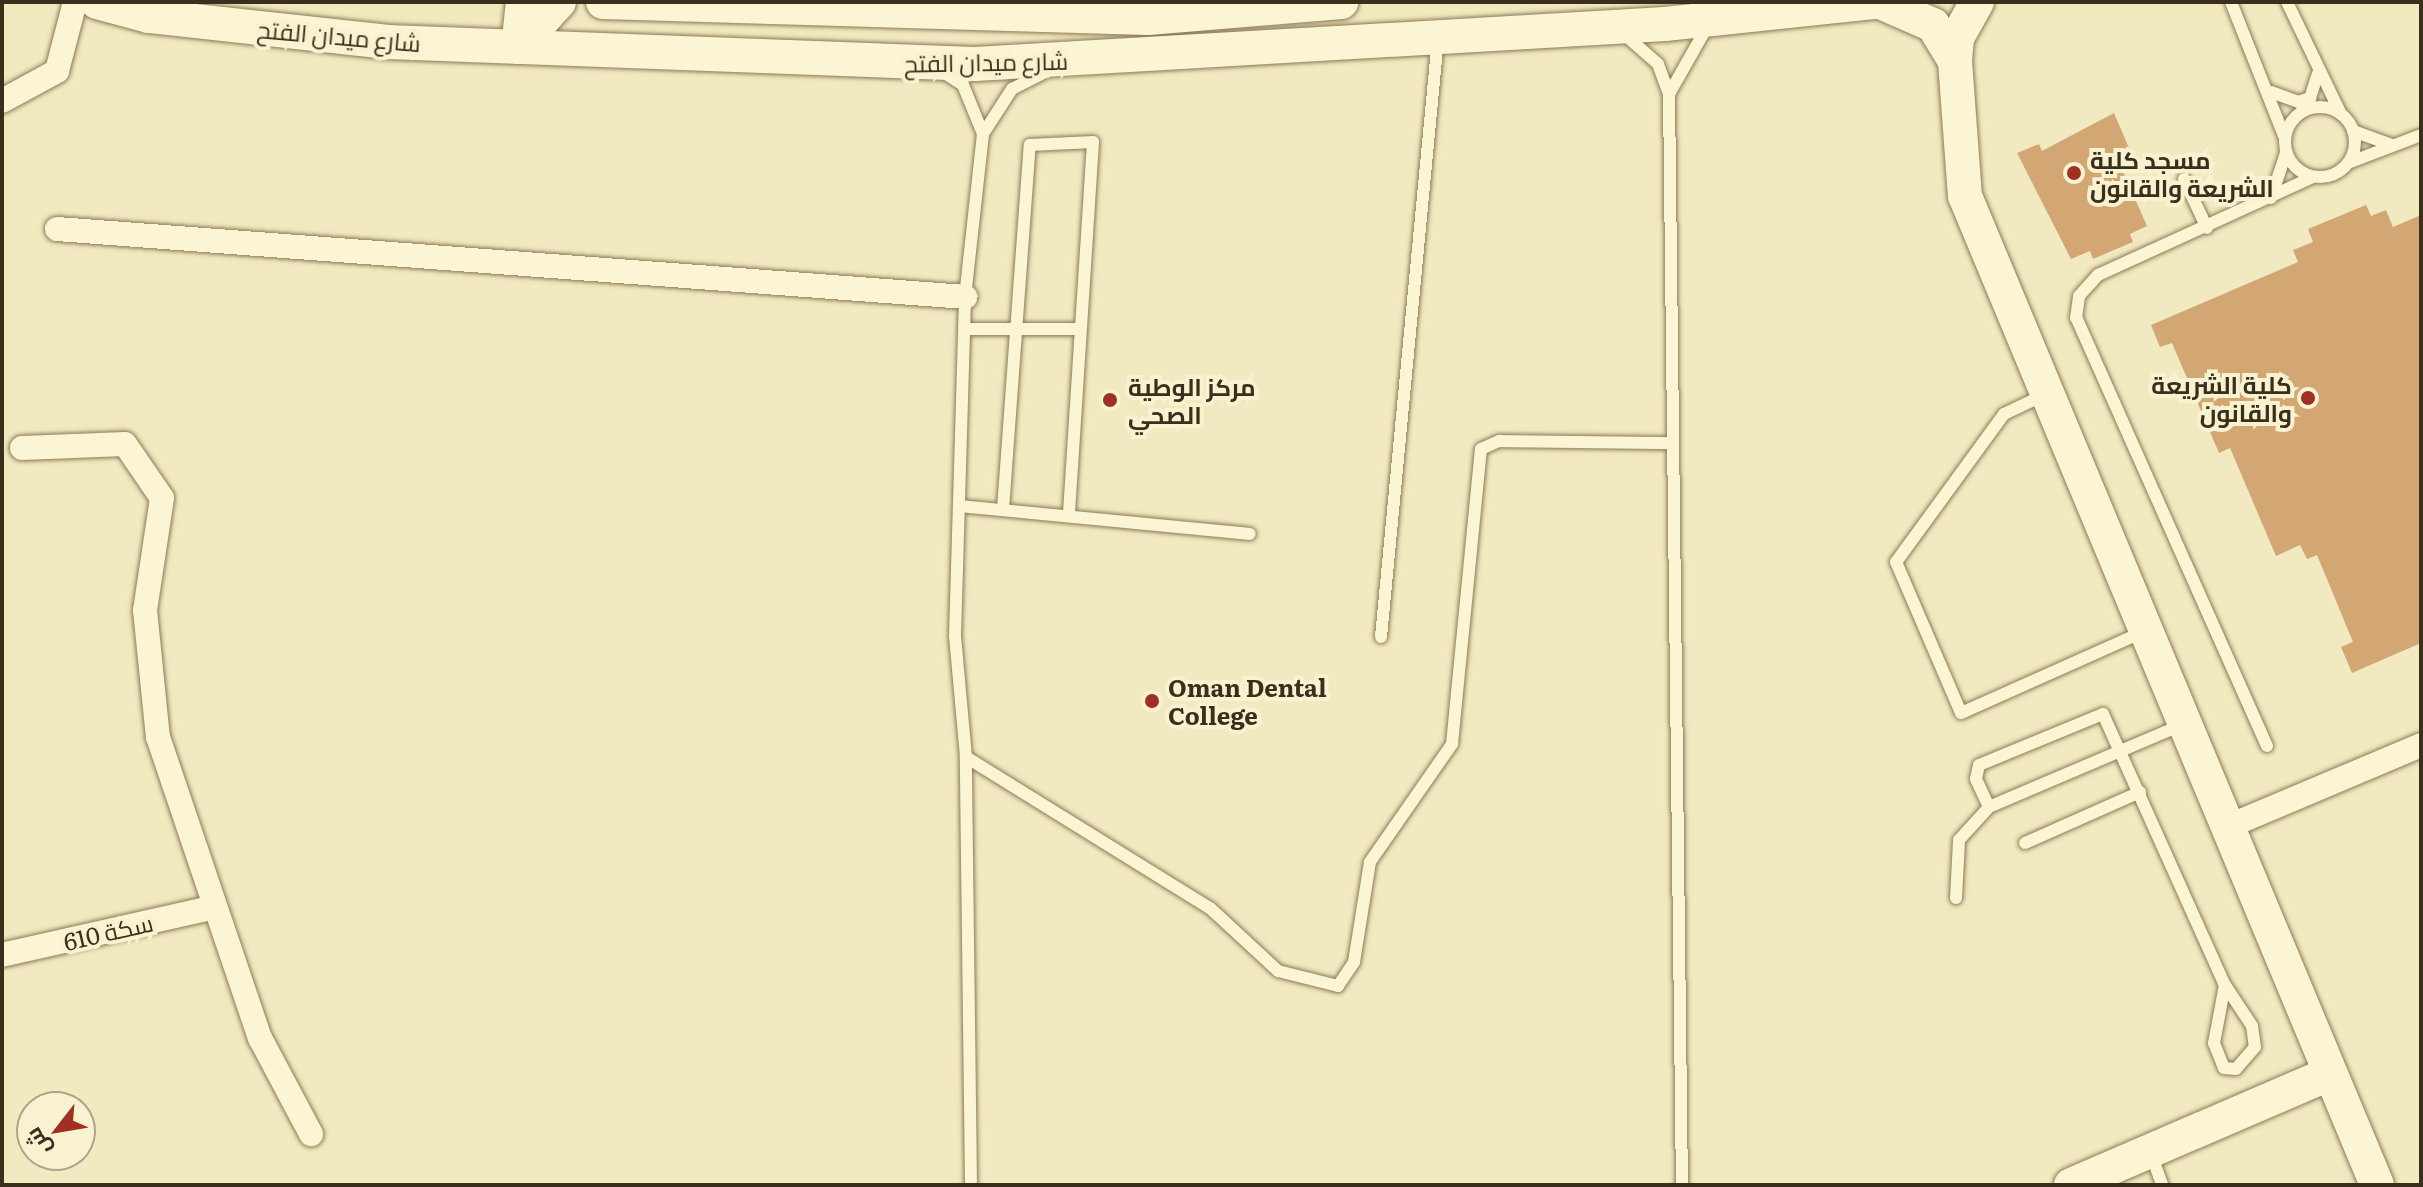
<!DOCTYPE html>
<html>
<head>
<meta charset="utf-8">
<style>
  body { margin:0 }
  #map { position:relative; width:2423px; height:1187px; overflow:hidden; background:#f1e9c0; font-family:Literata,Cairo,serif }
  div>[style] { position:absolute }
  .building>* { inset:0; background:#d3a773 }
  .roads { filter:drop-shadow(0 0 2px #8c7a56) drop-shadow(0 0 2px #8c7a56) }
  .lane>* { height:12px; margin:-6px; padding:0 6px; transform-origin:6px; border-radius:6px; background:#fbf5d4 }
  .lane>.ring { margin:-6px; padding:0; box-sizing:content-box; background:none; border:12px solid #fbf5d4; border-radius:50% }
  .street>* { height:24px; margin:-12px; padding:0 12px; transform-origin:12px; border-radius:12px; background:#fbf5d4 }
  .secondary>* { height:34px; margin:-17px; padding:0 17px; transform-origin:17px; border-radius:17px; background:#fbf5d4 }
  .dots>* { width:22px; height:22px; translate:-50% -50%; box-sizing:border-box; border:4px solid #f8f2d0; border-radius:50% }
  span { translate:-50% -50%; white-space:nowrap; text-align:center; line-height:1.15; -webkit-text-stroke:8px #f8f2d0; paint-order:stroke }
  .street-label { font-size:24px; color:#3a2f1c }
  .poi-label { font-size:24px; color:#3a2f1c; font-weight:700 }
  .left { translate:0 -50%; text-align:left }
  .right { translate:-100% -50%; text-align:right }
  .frame { position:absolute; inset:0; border:4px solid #3a2f1c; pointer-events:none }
  .north { position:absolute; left:16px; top:1091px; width:80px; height:80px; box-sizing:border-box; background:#f8f2d0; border:2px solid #aca488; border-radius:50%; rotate:239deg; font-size:22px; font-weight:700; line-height:32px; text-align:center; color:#3a2f1c }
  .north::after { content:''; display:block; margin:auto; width:28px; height:36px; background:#a03022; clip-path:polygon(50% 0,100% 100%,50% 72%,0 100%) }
</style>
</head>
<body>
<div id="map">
  <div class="building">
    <div style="clip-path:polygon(2114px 113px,2129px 148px,2115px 154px,2147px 226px,2130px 234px,2133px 242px,2093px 259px,2090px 251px,2071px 259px,2017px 153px,2039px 144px,2042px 151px)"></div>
    <div style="clip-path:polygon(2366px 205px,2371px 216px,2386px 210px,2393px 227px,2421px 215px,2421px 643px,2352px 673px,2341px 647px,2353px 642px,2317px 555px,2307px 559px,2300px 545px,2276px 556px,2230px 448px,2219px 453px,2172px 343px,2160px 347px,2151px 325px,2298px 262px,2293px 250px,2313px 242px,2308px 229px)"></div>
  </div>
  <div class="roads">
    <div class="lane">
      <div style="left:2231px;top:2px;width:144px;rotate:68.4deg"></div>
      <div style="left:2287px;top:2px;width:124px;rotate:64.3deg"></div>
      <div style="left:1624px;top:34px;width:45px;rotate:41.4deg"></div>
      <div style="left:1658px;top:64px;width:32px;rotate:70deg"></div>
      <div style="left:1669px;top:94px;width:1091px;rotate:89.32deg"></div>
      <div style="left:943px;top:72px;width:24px;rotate:33deg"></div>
      <div style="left:963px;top:85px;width:53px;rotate:67.8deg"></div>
      <div style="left:2271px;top:92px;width:29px;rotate:20deg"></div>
      <div style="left:2298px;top:102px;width:13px;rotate:-18deg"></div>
      <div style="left:2310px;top:98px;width:26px;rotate:-72deg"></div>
      <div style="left:1669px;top:94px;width:77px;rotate:-60.4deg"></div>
      <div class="ring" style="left:2285px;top:107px;width:58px;height:58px"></div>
      <div style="left:2353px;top:131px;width:41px;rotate:19.7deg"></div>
      <div style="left:2348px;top:163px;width:78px;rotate:-21deg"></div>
      <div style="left:2184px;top:179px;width:54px;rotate:64.9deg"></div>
      <div style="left:2271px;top:198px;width:47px;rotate:-71.6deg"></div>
      <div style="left:965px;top:329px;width:113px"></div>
      <div style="left:2044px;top:395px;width:44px;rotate:154.6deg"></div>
      <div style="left:2004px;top:414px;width:183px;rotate:126.1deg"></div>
      <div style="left:1896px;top:562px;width:164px;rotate:66.7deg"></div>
      <div style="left:1961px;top:713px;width:201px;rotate:-24deg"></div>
      <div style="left:960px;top:506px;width:291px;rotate:5.5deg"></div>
      <div style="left:1003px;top:509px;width:365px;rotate:-85.8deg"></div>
      <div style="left:1030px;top:145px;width:63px;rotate:-2.7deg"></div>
      <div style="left:1093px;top:142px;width:375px;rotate:93.7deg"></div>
      <div style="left:1381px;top:637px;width:602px;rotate:-84.56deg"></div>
      <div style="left:2267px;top:746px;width:469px;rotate:-114deg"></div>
      <div style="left:2076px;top:318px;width:22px;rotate:-82deg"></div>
      <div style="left:2079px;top:296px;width:28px;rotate:-48deg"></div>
      <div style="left:2098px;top:275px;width:236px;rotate:-24.5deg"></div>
      <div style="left:966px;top:757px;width:287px;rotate:31.8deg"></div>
      <div style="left:1210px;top:908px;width:93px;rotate:42.8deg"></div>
      <div style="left:1278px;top:971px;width:62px;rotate:14deg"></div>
      <div style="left:1338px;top:986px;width:29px;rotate:-56deg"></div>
      <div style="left:1354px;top:962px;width:101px;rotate:-80.9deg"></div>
      <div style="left:1370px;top:862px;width:144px;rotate:-55.2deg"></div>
      <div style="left:1452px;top:744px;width:296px;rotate:-84.4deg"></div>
      <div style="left:1481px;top:449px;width:20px;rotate:-24deg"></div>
      <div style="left:1499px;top:441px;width:174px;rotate:0.7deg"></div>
      <div style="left:1989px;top:807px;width:31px;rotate:-115deg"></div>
      <div style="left:1976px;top:779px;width:14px;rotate:-78deg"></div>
      <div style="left:1979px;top:765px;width:134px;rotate:-22.4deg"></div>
      <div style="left:2103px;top:714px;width:297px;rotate:65.8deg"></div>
      <div style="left:2225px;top:985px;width:49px;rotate:56.6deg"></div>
      <div style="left:2252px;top:1026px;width:21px;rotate:82deg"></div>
      <div style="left:2255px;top:1047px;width:29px;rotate:131deg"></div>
      <div style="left:2236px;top:1069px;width:12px;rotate:-175deg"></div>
      <div style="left:2224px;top:1068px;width:27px;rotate:-112deg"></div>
      <div style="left:2214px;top:1043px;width:59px;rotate:-79.3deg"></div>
      <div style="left:2025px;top:843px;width:126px;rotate:-23.9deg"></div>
      <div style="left:1956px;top:898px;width:58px;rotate:-87deg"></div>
      <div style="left:1959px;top:840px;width:45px;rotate:-47.7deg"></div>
      <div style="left:1989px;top:807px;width:209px;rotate:-23.1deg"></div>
      <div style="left:2151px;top:1154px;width:33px;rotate:70deg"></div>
      <div style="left:971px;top:1185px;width:428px;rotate:-90.7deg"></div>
      <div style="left:966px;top:757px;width:121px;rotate:-95.2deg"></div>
      <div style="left:955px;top:636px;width:339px;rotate:-88.3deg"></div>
      <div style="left:965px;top:297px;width:164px;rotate:-83.7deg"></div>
      <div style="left:983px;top:134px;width:54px;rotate:-57.2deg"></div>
      <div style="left:1012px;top:89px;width:37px;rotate:-27deg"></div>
    </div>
    <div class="street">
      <div style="left:2px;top:101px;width:63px;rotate:-28.6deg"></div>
      <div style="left:57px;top:71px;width:71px;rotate:-75.4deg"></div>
      <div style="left:57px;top:229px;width:911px;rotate:4.28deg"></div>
      <div style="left:22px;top:448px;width:103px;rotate:-2.2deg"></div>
      <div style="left:125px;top:444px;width:65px;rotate:55.6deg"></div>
      <div style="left:162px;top:498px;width:113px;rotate:98.6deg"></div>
      <div style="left:145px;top:610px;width:128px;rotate:84.2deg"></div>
      <div style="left:158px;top:737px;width:318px;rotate:71.3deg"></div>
      <div style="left:260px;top:1038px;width:109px;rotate:62deg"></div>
      <div style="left:2227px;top:827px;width:211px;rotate:-22.9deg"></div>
      <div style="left:2px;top:955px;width:218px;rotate:-12.7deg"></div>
    </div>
    <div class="secondary">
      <div style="left:97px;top:2px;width:54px;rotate:15.1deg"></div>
      <div style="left:149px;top:16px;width:240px;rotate:6.2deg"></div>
      <div style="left:388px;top:42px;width:587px;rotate:2.15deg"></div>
      <div style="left:975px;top:64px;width:691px;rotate:-3.32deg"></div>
      <div style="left:1665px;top:24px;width:212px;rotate:-6deg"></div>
      <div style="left:603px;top:2px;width:545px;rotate:1.68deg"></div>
      <div style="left:1148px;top:18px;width:194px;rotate:-4.7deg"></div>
      <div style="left:1880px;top:2px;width:58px;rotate:23.5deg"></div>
      <div style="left:1933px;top:25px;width:42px;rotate:58.6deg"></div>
      <div style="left:1977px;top:2px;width:41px;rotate:119.1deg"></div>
      <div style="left:1957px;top:38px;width:23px;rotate:95deg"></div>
      <div style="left:1955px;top:61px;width:135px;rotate:85.8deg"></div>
      <div style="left:1965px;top:196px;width:1071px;rotate:67.38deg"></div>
      <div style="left:518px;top:47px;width:61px;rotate:-47.7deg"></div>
      <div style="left:518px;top:47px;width:45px;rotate:-83.7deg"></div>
      <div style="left:2071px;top:1185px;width:281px;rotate:-23.3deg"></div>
    </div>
  </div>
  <div class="dots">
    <div style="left:2074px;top:173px;background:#a03022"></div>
    <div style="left:2308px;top:398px;background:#a03022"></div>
    <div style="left:1110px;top:400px;background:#a03022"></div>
    <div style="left:1152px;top:701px;background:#a03022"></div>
  </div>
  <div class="street-label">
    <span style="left:339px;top:35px;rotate:5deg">شارع ميدان الفتح</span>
    <span style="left:986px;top:61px;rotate:-1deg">شارع ميدان الفتح</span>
    <span style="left:108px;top:931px;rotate:-13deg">سكة 610</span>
  </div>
  <div class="poi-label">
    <span class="left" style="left:2090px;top:173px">مسجد كلية<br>الشريعة والقانون</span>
    <span class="right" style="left:2292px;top:398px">كلية الشريعة<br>والقانون</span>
    <span class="left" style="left:1128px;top:400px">مركز الوطية<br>الصحي</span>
    <span class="left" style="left:1168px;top:701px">Oman Dental<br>College</span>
  </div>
  <div class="frame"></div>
  <div class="north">ش</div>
</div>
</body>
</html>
